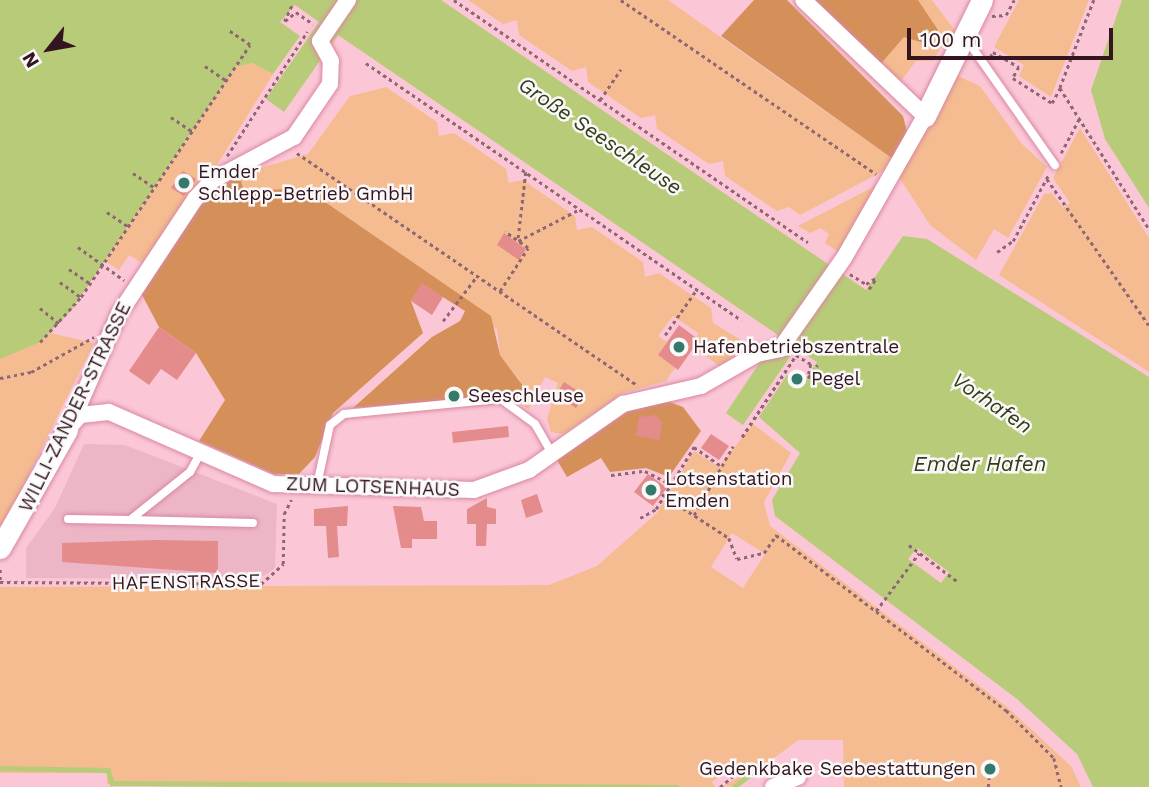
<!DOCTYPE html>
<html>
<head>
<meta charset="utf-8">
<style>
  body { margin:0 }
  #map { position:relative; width:1149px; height:787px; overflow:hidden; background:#fbc7d6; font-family:"Work Sans",sans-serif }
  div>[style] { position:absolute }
  .built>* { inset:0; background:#edb6c7 }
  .green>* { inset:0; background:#f4bc90 }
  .forest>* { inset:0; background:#d49058 }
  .water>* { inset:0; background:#b8cb78 }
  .pier>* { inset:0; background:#fbc7d6 }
  .stream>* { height:4.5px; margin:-2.25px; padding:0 2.25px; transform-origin:2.25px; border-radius:2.25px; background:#b8cb78 }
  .building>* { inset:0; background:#e48b8c }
  .path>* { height:2.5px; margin-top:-1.25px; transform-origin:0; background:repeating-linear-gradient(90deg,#8f6673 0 3.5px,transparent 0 7px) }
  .roads { filter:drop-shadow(0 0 2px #d988a2) drop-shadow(0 0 2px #d988a2) }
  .lane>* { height:8px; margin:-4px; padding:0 4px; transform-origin:4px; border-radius:4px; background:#fff }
  .street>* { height:16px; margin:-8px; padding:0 8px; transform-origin:8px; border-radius:8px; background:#fff }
  .secondary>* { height:21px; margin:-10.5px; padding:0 10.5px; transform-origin:10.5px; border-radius:10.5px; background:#fff }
  .path-bridge>* { height:2.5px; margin-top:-1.25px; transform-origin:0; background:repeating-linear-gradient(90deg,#8f6673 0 3.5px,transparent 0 7px) }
  .dots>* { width:19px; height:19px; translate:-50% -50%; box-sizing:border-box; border:4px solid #f9f9f9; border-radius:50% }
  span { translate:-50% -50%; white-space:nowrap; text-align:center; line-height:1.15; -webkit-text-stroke:5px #f9f9f9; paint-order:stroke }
  .poi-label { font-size:19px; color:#33141f }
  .left { translate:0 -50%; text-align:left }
  .right { translate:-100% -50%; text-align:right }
  .street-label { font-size:19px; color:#33141f }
  .water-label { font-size:21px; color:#353c19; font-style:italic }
  .north { position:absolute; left:14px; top:14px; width:70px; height:70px; -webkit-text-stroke:5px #f9f9f9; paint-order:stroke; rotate:239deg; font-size:19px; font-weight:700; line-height:28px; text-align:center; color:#33141f }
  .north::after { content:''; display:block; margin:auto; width:24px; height:32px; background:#33141f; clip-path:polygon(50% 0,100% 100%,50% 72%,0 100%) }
  .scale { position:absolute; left:907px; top:28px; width:206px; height:32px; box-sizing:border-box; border:4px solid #33141f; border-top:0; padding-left:9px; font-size:21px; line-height:24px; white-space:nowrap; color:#33141f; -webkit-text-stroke:5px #f9f9f9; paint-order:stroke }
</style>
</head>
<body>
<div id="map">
  <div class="built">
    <div style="clip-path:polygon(84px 444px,125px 445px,277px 504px,275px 568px,259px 579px,26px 578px,26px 548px,55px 508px)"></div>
  </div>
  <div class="green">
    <div style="clip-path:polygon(468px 0,668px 0,893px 159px,887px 169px,800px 215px,789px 207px,777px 211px,725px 176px,723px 161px,709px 164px,657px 129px,655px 115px,641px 118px,588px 82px,586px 67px,572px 71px,519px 35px,517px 20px,503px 24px)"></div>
    <div style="clip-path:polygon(918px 0,932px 0,959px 36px,951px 53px,941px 47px,933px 61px,916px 61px,899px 84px,879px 66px,904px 37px,937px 30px)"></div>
    <div style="clip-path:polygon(1019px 0,1089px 0,1051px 97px,1019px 76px,1024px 65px,994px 47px)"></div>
    <div style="clip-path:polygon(252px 63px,273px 74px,217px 165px,142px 263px,129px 255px,119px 270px,105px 261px,235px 67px)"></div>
    <div style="clip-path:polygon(956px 75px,980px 86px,1021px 143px,1047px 167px,1008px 238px,994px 229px,976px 260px,930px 225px,899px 177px)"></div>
    <div style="clip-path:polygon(386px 87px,437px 122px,439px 136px,454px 133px,506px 169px,509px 183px,523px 180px,575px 216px,577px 230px,592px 227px,643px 262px,645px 277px,659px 273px,711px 308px,713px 323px,751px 346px,720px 366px,694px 348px,698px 333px,673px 316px,658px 336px,667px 342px,658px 355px,675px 368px,666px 381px,623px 393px,563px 434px,551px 432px,547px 419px,558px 383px,545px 377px,529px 409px,509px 397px,520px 381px,500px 355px,497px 329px,312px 196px,284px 189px,244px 191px,239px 174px,308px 154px,350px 96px)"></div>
    <div style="clip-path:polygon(1080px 128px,1149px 238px,1149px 372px,999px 275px,1044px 194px,1052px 193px,1063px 208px,1070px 203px,1053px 178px)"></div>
    <div style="clip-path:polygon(879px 184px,840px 253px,825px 243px,829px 234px,820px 228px,810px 233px,798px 226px)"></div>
    <div style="clip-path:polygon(50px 333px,94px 343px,0 532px,0 359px)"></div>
    <div style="clip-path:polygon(evenodd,753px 424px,791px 453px,764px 502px,770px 526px,1007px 707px,1071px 766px,1081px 787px,844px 787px,843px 740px,798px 740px,736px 787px,723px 786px,752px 770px,728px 770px,712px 782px,715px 787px,107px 784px,107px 773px,0 773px,0 587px,549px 585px,597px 566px,657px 513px,694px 451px,719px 467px,753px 424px,732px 533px,765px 554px,743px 588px,711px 567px,732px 533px)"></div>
  </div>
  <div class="forest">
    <div style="clip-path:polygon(754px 0,787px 0,903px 116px,907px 132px,893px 159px,721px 36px)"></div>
    <div style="clip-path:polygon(811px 0,918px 0,938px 30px,927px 44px,904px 37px,879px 66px)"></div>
    <div style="clip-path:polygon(239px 174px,244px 191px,284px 189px,325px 202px,491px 316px,500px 355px,523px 386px,521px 394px,353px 408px,432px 337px,460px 321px,465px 311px,422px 284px,411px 301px,423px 333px,333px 413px,315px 457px,298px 475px,274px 474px,199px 441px,225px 400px,196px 353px,159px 327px,140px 291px,205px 198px)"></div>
    <div style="clip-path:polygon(667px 401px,683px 407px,701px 431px,669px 477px,646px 468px,610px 472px,601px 458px,567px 477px,557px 460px,627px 412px)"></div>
  </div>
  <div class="water">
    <div style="clip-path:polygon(0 0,441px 0,866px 290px,903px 236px,927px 239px,1149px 377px,1149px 787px,1093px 787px,1077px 754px,1017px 699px,775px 516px,772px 500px,800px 453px,759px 417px,787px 375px,802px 385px,817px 362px,796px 348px,743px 425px,726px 413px,778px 335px,338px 35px,284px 112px,266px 99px,319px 22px,295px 5px,280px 22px,300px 36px,273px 74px,252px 63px,235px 67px,71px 311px,40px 342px,0 359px)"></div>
    <div style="clip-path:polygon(1122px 0,1149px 0,1149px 208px,1105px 139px,1091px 90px)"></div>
  </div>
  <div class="pier">
    <div style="clip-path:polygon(917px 548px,949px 572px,941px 583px,908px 559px)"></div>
  </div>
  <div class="stream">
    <div style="left:0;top:768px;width:108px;rotate:1.1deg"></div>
    <div style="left:108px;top:770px;width:14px;rotate:73deg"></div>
    <div style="left:112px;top:783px;width:564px;rotate:0.41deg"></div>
    <div style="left:734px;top:787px;width:28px;rotate:-38deg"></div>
  </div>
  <div class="building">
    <div style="clip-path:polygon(183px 171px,196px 179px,184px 196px,171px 188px)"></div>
    <div style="clip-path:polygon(504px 233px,526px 249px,519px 260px,497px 245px)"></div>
    <div style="clip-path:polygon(422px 283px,443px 297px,432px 315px,411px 301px)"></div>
    <div style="clip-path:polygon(679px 325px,699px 340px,678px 370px,658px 355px)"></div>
    <div style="clip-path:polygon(159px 327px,196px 353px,177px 380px,161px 369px,149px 385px,129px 371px)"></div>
    <div style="clip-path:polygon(564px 382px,584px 395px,576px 408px,556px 395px)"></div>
    <div style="clip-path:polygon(656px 415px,662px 423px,659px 440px,636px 436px,639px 417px)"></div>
    <div style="clip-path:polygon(508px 426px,509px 437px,453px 443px,452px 432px)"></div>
    <div style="clip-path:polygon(711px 434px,729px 446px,719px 460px,701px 448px)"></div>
    <div style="clip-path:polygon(648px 474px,667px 488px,653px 506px,634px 492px)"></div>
    <div style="clip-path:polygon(537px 494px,543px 512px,526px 518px,521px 500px)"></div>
    <div style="clip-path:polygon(487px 498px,487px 507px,496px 509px,496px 524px,487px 524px,486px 546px,476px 546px,476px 524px,467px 524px,467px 509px)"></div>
    <div style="clip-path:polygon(348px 506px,347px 526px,337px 526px,339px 557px,328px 558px,326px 526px,314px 526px,314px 509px)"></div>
    <div style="clip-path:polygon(393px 506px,421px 507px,424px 521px,437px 521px,437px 539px,412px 539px,412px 548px,401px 548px)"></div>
    <div style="clip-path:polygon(155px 540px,218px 541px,218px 573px,62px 562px,62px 543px)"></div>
  </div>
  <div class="path">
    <div style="left:454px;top:0;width:429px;rotate:34.4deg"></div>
    <div style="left:621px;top:0;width:309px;rotate:34.3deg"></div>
    <div style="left:1094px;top:0;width:94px;rotate:111.1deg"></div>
    <div style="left:1060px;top:88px;width:167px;rotate:57.7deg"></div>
    <div style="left:292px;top:6px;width:17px;rotate:115deg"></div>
    <div style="left:285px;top:21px;width:14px;rotate:-39deg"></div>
    <div style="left:296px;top:12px;width:21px;rotate:35deg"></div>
    <div style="left:992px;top:16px;width:14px;rotate:-4deg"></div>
    <div style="left:1006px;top:15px;width:17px;rotate:-62deg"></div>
    <div style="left:990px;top:57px;width:6px;rotate:-59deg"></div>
    <div style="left:993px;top:52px;width:30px;rotate:30deg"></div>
    <div style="left:1019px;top:67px;width:13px;rotate:119deg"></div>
    <div style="left:1013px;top:78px;width:46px;rotate:32.7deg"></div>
    <div style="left:1052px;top:103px;width:17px;rotate:-62deg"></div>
    <div style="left:366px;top:63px;width:455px;rotate:34.4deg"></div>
    <div style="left:205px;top:66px;width:25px;rotate:34deg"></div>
    <div style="left:600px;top:100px;width:37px;rotate:-56deg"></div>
    <div style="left:171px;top:117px;width:25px;rotate:34deg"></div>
    <div style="left:297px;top:153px;width:413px;rotate:34.3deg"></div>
    <div style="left:1061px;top:153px;width:38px;rotate:-62deg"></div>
    <div style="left:227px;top:156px;width:148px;rotate:-57.2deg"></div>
    <div style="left:526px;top:172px;width:69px;rotate:96.6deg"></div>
    <div style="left:518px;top:241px;width:70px;rotate:-27.3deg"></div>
    <div style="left:133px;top:173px;width:25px;rotate:34deg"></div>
    <div style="left:1047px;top:179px;width:178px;rotate:55.1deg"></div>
    <div style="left:107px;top:212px;width:25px;rotate:34deg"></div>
    <div style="left:78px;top:247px;width:57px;rotate:35.7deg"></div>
    <div style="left:997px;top:252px;width:19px;rotate:-35deg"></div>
    <div style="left:1013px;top:241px;width:76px;rotate:-61.8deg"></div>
    <div style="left:69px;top:269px;width:25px;rotate:34deg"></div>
    <div style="left:850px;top:274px;width:19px;rotate:32deg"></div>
    <div style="left:866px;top:284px;width:13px;rotate:-32deg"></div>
    <div style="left:60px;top:282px;width:26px;rotate:36deg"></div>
    <div style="left:869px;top:289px;width:14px;rotate:-56deg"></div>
    <div style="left:500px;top:291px;width:51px;rotate:-56.9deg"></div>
    <div style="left:528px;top:248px;width:28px;rotate:-145deg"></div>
    <div style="left:40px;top:308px;width:26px;rotate:39deg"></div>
    <div style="left:443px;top:321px;width:56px;rotate:-52.9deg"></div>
    <div style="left:665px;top:335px;width:56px;rotate:-55.2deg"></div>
    <div style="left:40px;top:342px;width:61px;rotate:-47.7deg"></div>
    <div style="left:81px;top:297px;width:303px;rotate:-56.2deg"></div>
    <div style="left:250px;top:45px;width:25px;rotate:-146deg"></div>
    <div style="left:0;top:378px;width:32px;rotate:-11deg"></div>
    <div style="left:31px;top:372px;width:72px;rotate:-29.1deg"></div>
    <div style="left:808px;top:378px;width:16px;rotate:-55deg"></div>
    <div style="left:742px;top:437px;width:98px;rotate:-56.6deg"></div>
    <div style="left:796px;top:355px;width:17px;rotate:31deg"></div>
    <div style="left:811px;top:364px;width:14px;rotate:102deg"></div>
    <div style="left:742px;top:437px;width:80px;rotate:-56.7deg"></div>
    <div style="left:611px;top:475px;width:34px;rotate:-7deg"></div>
    <div style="left:645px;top:471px;width:29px;rotate:27deg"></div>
    <div style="left:683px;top:508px;width:55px;rotate:33.1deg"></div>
    <div style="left:729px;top:538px;width:22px;rotate:69deg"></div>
    <div style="left:737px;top:559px;width:28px;rotate:-13deg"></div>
    <div style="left:764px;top:553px;width:22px;rotate:-56deg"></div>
    <div style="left:776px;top:535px;width:289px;rotate:37.3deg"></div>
    <div style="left:1006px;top:710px;width:68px;rotate:45deg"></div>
    <div style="left:1054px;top:758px;width:30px;rotate:76deg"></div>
    <div style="left:694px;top:515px;width:79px;rotate:-60.5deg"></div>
    <div style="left:640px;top:518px;width:18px;rotate:-29deg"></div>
    <div style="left:656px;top:509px;width:73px;rotate:-58.5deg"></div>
    <div style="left:694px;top:447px;width:32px;rotate:35deg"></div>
    <div style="left:909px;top:545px;width:60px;rotate:36.9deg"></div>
    <div style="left:0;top:580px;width:14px;rotate:-90deg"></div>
    <div style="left:0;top:582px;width:261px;rotate:0.4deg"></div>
    <div style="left:261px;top:584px;width:30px;rotate:-42deg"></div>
    <div style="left:283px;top:564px;width:50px;rotate:-88.9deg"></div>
    <div style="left:284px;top:514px;width:16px;rotate:-63deg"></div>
    <div style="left:876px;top:611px;width:72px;rotate:-53.4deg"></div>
    <div style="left:720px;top:787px;width:16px;rotate:-40deg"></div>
    <div style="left:988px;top:787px;width:18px;rotate:-84deg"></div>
  </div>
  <div class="roads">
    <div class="lane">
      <div style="left:967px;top:40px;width:153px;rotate:54.9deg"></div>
      <div style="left:317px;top:485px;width:61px;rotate:-77.8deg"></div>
      <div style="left:330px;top:425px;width:18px;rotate:-38deg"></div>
      <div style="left:344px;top:414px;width:158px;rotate:-5.5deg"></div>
      <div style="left:501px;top:399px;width:42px;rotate:36.3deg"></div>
      <div style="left:535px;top:424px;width:34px;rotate:60deg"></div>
      <div style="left:68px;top:519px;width:62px;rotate:0.9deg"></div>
      <div style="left:130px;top:520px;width:77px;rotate:-38.7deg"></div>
      <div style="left:190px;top:472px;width:23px;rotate:-61deg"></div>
      <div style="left:130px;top:520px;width:123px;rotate:1.4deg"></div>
    </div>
    <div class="street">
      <div style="left:72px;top:421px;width:117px;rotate:-66.3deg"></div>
      <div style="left:119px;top:314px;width:138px;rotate:-56.5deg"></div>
      <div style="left:195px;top:199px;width:26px;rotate:-47deg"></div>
      <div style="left:213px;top:180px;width:92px;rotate:-28deg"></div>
      <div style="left:294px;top:137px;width:64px;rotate:-55.8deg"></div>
      <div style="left:330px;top:84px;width:23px;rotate:-88deg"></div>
      <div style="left:331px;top:61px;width:23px;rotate:-119deg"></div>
      <div style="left:320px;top:41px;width:50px;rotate:-55.7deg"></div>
      <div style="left:67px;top:430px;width:20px;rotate:-49deg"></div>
      <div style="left:80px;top:415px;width:29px;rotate:-6deg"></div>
      <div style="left:109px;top:412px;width:179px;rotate:23.7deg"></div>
      <div style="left:273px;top:484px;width:201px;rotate:1.7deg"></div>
      <div style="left:474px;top:490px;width:59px;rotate:-20deg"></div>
      <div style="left:529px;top:470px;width:115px;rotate:-35.1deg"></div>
      <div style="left:623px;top:404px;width:80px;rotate:-13deg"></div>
      <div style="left:701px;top:386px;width:64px;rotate:-29.7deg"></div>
      <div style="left:757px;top:354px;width:24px;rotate:-12deg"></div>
      <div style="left:780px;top:349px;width:111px;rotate:-54.9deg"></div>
      <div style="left:844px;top:258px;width:163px;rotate:-60.3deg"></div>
      <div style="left:925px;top:116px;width:168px;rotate:-136.4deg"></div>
      <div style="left:773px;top:787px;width:27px;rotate:-22deg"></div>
    </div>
    <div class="secondary">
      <div style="left:925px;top:116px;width:129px;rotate:-63.8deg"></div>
      <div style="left:0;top:548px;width:136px;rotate:-60.4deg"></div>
    </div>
  </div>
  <div class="path-bridge">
    <div style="left:662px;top:494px;width:25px;rotate:34deg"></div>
  </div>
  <div class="dots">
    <div style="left:184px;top:183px;background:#35796c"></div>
    <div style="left:679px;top:347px;background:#35796c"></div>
    <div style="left:797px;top:379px;background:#35796c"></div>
    <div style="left:454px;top:396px;background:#35796c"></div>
    <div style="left:651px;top:490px;background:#35796c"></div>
    <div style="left:990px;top:769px;background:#35796c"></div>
  </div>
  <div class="poi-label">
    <span class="left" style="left:198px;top:183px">Emder<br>Schlepp-Betrieb GmbH</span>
    <span class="left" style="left:693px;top:347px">Hafenbetriebszentrale</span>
    <span class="left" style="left:811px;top:379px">Pegel</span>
    <span class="left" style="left:468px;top:396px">Seeschleuse</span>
    <span class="left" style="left:665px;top:490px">Lotsenstation<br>Emden</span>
    <span class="right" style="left:976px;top:769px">Gedenkbake Seebestattungen</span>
  </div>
  <div class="street-label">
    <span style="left:75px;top:407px;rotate:-64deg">WILLI-ZANDER-STRASSE</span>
    <span style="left:373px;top:487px;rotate:2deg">ZUM LOTSENHAUS</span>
    <span style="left:186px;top:582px;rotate:-1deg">HAFENSTRASSE</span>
  </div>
  <div class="water-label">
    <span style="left:600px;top:136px;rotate:34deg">Große Seeschleuse</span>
    <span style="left:992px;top:403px;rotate:34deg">Vorhafen</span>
    <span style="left:980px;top:464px">Emder Hafen</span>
  </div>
  <div class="north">N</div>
  <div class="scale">100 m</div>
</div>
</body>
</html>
